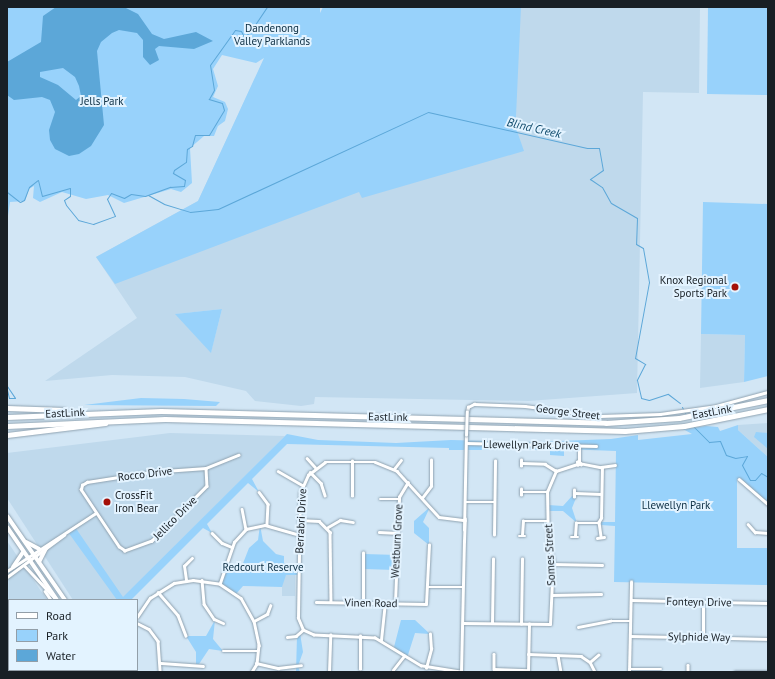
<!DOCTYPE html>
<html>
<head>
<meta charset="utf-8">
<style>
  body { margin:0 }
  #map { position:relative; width:775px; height:679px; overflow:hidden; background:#d2e6f5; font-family:"PT Sans",sans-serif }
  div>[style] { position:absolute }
  .built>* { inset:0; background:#bfd9ec }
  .green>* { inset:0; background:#98d2fb }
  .water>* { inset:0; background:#5ca7d8 }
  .stream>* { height:1px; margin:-0.5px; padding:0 0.5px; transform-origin:0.5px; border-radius:0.5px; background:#5ca7d8 }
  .roads { filter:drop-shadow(0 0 1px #8fa2b0) drop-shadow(0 0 1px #8fa2b0) }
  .minor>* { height:2.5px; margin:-1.25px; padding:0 1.25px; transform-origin:1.25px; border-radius:1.25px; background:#fff }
  .primary>* { height:4px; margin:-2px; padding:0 2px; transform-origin:2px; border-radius:2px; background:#fff }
  .motorway>* { height:5px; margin:-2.5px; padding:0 2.5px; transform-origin:2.5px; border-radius:2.5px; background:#fff }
  .bridges { filter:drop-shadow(0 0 1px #8fa2b0) drop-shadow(0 0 1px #8fa2b0) }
  .minor-bridge>* { height:2.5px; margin:-1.25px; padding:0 1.25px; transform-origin:1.25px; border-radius:1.25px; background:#fff }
  .dots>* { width:11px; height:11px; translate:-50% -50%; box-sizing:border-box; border:2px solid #e3f3ff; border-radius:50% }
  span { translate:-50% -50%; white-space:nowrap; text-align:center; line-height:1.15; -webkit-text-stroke:4px #e3f3ff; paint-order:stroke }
  .park-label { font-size:11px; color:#0b2d42 }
  .poi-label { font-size:11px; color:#181f25 }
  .right { translate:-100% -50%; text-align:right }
  .left { translate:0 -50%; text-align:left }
  .street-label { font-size:11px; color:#181f25 }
  .water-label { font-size:12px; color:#104b6c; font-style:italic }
  .frame { position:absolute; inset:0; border:8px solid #181f25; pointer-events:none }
  .legend { position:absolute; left:8px; top:599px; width:130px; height:72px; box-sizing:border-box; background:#e3f3ff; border:1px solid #929ea8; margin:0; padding:5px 7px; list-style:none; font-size:12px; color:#181f25 }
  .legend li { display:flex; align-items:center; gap:8px; height:20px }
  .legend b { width:20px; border:1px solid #929ea8 }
</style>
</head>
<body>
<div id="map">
  <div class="built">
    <div style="clip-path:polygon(evenodd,411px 7px,700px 7px,699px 93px,643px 92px,637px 393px,528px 401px,315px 397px,314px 404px,301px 406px,255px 401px,246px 391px,185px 377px,112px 375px,45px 381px,137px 318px,96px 257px,198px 201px,265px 57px,411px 7px,222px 309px,211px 352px,176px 314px,222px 309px)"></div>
    <div style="clip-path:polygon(701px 334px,745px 335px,744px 382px,700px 388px)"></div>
    <div style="clip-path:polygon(768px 423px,768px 457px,738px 430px,738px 425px)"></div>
    <div style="clip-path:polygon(170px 433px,285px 436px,121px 600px,73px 600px,7px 498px,7px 453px)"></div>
    <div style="clip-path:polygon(7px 541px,47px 600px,9px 600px,9px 670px,78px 672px,7px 672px)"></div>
    <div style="clip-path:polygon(286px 575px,295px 575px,295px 596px,282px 596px,282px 577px)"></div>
  </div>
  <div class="green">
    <div style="clip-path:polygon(7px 7px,320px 7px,320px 13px,323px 7px,521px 7px,516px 116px,517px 131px,524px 151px,362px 198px,359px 192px,115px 284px,96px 257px,198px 201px,264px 58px,256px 63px,222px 55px,213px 69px,218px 86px,213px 97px,225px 102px,228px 109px,225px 121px,218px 126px,214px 136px,204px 136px,190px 148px,192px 183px,181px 192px,171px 189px,124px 203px,108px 195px,86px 199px,62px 192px,40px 202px,33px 198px,34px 186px,29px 189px,25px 201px,10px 202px,8px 216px)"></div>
    <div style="clip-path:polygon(708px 7px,768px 7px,768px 95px,707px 94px)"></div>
    <div style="clip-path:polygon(703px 202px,768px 204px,768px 376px,744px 382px,745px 335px,701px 334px)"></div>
    <div style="clip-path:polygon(222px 309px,211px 353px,175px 314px)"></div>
    <div style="clip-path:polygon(141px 398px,184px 399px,220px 402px,216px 406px,84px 405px)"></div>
    <div style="clip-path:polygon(738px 425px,738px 430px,768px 457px,768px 504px,737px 479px,737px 548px,768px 548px,768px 585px,614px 582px,615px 526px,601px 525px,599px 522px,615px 522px,616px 451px,564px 449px,564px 456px,550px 455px,550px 450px,449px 450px,449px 448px,287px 444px,252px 479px,259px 492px,248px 483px,207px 524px,212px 533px,203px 528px,131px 600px,117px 600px,68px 532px,75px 527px,123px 597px,287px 434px,318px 440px,396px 443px,451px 440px,534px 442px,611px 439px,638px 435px,638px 440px,692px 434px,683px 429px,706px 426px,718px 427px,720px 431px)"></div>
    <div style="clip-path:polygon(756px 432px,768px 433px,768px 449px,754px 437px)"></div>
    <div style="clip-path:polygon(572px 496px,576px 498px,572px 508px,577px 523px,563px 511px,548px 511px,548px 505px,563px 506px)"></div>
    <div style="clip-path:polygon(430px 507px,423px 522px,429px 528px,429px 545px,414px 533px,414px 521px)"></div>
    <div style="clip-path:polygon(260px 525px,263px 541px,276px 554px,284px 556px,284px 563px,299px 566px,299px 575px,286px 575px,282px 587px,243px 586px,236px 594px,220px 584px,225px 567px,240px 571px,249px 548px,258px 540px)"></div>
    <div style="clip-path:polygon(364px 554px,398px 555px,395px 570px,364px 569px)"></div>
    <div style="clip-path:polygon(215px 620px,213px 639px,223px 651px,209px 649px,199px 664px,196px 664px,196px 652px,186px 636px,206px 636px)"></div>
    <div style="clip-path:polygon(401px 620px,415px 620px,430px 634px,415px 633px,407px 658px,394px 647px)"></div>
    <div style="clip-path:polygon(300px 633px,303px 652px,298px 666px,300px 672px,296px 672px,297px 636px)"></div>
  </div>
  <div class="water">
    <div style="clip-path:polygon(evenodd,56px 7px,124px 7px,138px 14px,152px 34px,164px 39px,196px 32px,213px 41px,194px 49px,159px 46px,155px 49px,159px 60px,150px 65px,143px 57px,143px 40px,137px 33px,119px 30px,112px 33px,101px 42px,97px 51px,104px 125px,91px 146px,79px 154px,69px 156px,55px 149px,50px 140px,49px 130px,55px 112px,50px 100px,42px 97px,14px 100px,7px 95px,7px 62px,41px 42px,43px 16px,56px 7px,63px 68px,75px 77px,79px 86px,81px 96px,76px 100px,58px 85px,40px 77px,40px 72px,63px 68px)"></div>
  </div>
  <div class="stream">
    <div style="left:7px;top:192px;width:16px;rotate:38deg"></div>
    <div style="left:20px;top:202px;width:4px;rotate:-27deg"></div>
    <div style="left:24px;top:200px;width:14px;rotate:-69deg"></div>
    <div style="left:29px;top:187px;width:11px;rotate:-38deg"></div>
    <div style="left:38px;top:180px;width:16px;rotate:76deg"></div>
    <div style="left:42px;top:196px;width:29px;rotate:-16deg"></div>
    <div style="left:70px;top:188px;width:8px;rotate:90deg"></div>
    <div style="left:70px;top:196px;width:7px;rotate:146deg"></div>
    <div style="left:64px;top:200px;width:5px;rotate:68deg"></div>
    <div style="left:66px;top:205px;width:19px;rotate:51deg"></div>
    <div style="left:78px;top:220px;width:16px;rotate:15deg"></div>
    <div style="left:93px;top:224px;width:23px;rotate:-20deg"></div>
    <div style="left:115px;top:216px;width:19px;rotate:-115deg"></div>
    <div style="left:107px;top:199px;width:7px;rotate:-56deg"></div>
    <div style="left:111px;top:193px;width:14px;rotate:21deg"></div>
    <div style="left:124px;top:198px;width:8px;rotate:-30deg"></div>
    <div style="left:131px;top:194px;width:14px;rotate:8deg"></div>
    <div style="left:145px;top:196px;width:27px;rotate:-20deg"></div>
    <div style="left:170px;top:187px;width:14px;rotate:-4deg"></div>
    <div style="left:184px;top:186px;width:6px;rotate:-81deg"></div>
    <div style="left:185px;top:180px;width:14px;rotate:-150deg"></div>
    <div style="left:173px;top:173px;width:3px;rotate:-72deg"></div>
    <div style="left:174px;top:170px;width:14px;rotate:-34deg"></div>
    <div style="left:186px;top:162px;width:13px;rotate:-86deg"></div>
    <div style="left:187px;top:149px;width:6px;rotate:-31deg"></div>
    <div style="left:192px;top:146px;width:11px;rotate:-75deg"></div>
    <div style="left:195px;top:135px;width:14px"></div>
    <div style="left:209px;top:135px;width:29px;rotate:-59deg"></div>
    <div style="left:224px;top:110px;width:7px;rotate:-106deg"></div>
    <div style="left:222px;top:103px;width:14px;rotate:-163deg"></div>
    <div style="left:209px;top:99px;width:10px;rotate:-61deg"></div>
    <div style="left:214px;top:90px;width:25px;rotate:-99deg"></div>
    <div style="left:210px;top:65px;width:43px;rotate:-54.5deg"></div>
    <div style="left:235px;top:30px;width:6px;rotate:9deg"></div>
    <div style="left:241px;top:31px;width:7px;rotate:63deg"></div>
    <div style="left:244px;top:37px;width:8px;rotate:-40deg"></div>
    <div style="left:250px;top:32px;width:30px;rotate:-56deg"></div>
    <div style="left:148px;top:195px;width:18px;rotate:29deg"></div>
    <div style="left:164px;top:204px;width:27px;rotate:17deg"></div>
    <div style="left:190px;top:212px;width:28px;rotate:-6deg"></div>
    <div style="left:218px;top:209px;width:231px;rotate:-24.8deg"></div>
    <div style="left:428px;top:112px;width:163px;rotate:12.8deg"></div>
    <div style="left:587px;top:148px;width:12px"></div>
    <div style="left:599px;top:148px;width:22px;rotate:80deg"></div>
    <div style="left:603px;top:170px;width:16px;rotate:145deg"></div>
    <div style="left:590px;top:179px;width:14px;rotate:34deg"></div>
    <div style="left:602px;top:187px;width:18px;rotate:61deg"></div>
    <div style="left:611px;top:203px;width:30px;rotate:30deg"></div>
    <div style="left:637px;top:218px;width:26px;rotate:92deg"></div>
    <div style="left:636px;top:244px;width:8px;rotate:30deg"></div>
    <div style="left:643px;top:248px;width:35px;rotate:80deg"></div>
    <div style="left:649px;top:282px;width:77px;rotate:100.4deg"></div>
    <div style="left:635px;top:358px;width:12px;rotate:31deg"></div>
    <div style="left:645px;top:364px;width:18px;rotate:117deg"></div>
    <div style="left:637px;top:380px;width:18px;rotate:77deg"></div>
    <div style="left:641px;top:398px;width:8px;rotate:14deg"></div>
    <div style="left:649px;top:400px;width:20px;rotate:-18deg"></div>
    <div style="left:668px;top:394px;width:15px;rotate:37deg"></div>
    <div style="left:7px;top:386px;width:14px;rotate:56deg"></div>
    <div style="left:15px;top:398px;width:6px;rotate:180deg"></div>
    <div style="left:9px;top:398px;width:8px;rotate:-104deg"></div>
    <div style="left:682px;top:407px;width:9px;rotate:63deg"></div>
    <div style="left:693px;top:426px;width:23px;rotate:45deg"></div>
    <div style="left:709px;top:442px;width:11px;rotate:-5deg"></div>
    <div style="left:720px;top:441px;width:15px;rotate:67deg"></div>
    <div style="left:726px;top:455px;width:9px;rotate:18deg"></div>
    <div style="left:735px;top:458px;width:12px;rotate:-9deg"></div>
    <div style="left:747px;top:456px;width:10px;rotate:119deg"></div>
    <div style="left:742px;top:465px;width:17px;rotate:62deg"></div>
    <div style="left:750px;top:480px;width:5px"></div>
    <div style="left:755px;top:480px;width:9px;rotate:-49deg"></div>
    <div style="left:761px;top:473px;width:8px;rotate:30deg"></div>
  </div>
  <div class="roads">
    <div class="minor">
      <div style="left:467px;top:412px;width:5px;rotate:-79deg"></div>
      <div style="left:468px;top:407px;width:7px;rotate:-27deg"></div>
      <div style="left:474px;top:404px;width:51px;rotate:2.2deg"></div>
      <div style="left:525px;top:406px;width:76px;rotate:7.6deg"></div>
      <div style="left:600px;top:416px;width:60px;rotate:-1.9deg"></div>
      <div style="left:660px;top:414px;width:57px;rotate:-8.1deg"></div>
      <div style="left:716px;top:406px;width:54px;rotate:-15.1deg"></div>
      <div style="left:466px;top:443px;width:130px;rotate:1.3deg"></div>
      <div style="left:307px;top:458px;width:12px;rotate:48deg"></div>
      <div style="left:579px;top:461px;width:15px;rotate:-90deg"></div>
      <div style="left:579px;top:461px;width:4px;rotate:56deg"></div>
      <div style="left:581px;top:464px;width:3px;rotate:162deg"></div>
      <div style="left:578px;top:465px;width:3px;rotate:-108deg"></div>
      <div style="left:577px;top:462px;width:2px;rotate:-27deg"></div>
      <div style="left:522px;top:463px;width:23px;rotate:2deg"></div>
      <div style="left:545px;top:464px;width:13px;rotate:32deg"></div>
      <div style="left:521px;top:466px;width:6px;rotate:-90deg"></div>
      <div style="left:601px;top:467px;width:14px;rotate:-8deg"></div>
      <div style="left:206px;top:468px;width:18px;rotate:87deg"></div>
      <div style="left:207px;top:486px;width:78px;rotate:135deg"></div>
      <div style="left:152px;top:541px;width:29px;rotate:160deg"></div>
      <div style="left:125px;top:551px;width:7px;rotate:-146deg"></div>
      <div style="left:119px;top:547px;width:69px;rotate:-123.7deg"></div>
      <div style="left:81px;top:490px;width:5px;rotate:-79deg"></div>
      <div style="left:82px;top:485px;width:6px;rotate:-31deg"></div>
      <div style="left:87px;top:482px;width:64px;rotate:-9deg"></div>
      <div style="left:150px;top:472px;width:56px;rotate:-4.1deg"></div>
      <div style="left:206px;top:468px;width:35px;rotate:-22deg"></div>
      <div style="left:394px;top:469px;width:11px;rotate:-52deg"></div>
      <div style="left:278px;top:471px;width:28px;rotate:30deg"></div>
      <div style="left:310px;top:472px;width:16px;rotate:45deg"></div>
      <div style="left:321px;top:483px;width:13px;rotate:72deg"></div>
      <div style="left:739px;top:479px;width:38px;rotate:41deg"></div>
      <div style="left:259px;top:492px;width:15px;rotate:53deg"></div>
      <div style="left:268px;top:504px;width:21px;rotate:93deg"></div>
      <div style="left:522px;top:492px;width:25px"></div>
      <div style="left:575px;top:493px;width:26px;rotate:2deg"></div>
      <div style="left:521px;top:495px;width:6px;rotate:-90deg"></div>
      <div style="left:352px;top:496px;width:35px;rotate:-90deg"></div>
      <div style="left:574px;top:497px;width:7px;rotate:-90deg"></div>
      <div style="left:422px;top:498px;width:15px;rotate:-53deg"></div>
      <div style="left:431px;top:486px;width:26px;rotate:-90deg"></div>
      <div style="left:380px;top:499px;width:19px"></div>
      <div style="left:465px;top:502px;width:29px"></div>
      <div style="left:242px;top:509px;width:20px;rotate:79deg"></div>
      <div style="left:299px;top:520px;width:20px;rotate:3deg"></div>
      <div style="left:319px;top:521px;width:16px;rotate:45deg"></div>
      <div style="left:330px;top:532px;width:70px;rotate:89.2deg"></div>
      <div style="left:599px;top:522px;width:14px;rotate:82deg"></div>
      <div style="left:748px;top:524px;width:11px;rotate:49deg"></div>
      <div style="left:755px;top:532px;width:13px;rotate:4deg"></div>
      <div style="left:328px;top:527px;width:14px;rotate:-30deg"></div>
      <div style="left:340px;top:520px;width:13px;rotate:9deg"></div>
      <div style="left:464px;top:530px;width:95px;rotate:-88.8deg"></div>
      <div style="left:379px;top:532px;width:19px;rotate:3deg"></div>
      <div style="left:212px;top:533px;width:14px;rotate:45deg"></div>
      <div style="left:222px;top:543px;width:11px;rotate:22deg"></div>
      <div style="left:494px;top:535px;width:74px;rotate:-89.2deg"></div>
      <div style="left:522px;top:535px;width:14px;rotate:-86deg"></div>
      <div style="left:523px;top:521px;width:25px"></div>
      <div style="left:519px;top:536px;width:6px"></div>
      <div style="left:575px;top:536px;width:13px;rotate:-86deg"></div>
      <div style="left:576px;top:523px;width:22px"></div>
      <div style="left:598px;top:523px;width:6px;rotate:-59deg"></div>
      <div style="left:601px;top:518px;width:50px;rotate:-88.9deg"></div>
      <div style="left:602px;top:468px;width:21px;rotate:-169deg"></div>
      <div style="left:571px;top:537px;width:7px"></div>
      <div style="left:597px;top:538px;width:7px;rotate:-8deg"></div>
      <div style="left:464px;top:542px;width:23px;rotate:-88deg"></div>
      <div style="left:553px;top:564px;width:49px;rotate:1.2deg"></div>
      <div style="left:24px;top:565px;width:44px;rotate:46.8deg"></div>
      <div style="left:7px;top:571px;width:106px;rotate:-33.1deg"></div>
      <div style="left:7px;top:577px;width:71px;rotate:-36.4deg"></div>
      <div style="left:186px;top:580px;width:14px;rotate:-98deg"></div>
      <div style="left:184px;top:566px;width:11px;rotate:-45deg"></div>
      <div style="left:202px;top:580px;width:24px;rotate:85deg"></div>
      <div style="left:204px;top:604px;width:18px;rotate:56deg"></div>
      <div style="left:214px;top:619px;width:10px;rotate:24deg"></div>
      <div style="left:220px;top:583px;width:43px;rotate:-71.1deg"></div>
      <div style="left:234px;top:542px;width:18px;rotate:-47deg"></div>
      <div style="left:246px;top:529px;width:19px;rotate:-12deg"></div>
      <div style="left:265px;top:525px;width:35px;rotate:16deg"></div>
      <div style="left:427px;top:587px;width:36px"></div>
      <div style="left:45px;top:591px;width:11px;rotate:56deg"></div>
      <div style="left:158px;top:592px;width:30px;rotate:49deg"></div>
      <div style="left:178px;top:615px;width:22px;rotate:69deg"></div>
      <div style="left:552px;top:595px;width:49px;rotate:-1.2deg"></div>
      <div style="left:631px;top:600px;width:137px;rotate:1.3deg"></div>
      <div style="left:316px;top:602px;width:110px;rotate:1deg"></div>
      <div style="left:426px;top:604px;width:59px;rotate:-87.1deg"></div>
      <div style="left:363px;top:602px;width:49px;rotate:-90deg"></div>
      <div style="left:395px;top:603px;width:106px;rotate:-87.8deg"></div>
      <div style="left:399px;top:497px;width:17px;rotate:-59deg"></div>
      <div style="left:137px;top:617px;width:23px;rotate:-56deg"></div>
      <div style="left:150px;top:598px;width:28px;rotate:-32deg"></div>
      <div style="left:174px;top:583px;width:19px;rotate:-9deg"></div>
      <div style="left:193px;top:580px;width:27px;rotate:8deg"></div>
      <div style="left:220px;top:584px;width:25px;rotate:34deg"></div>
      <div style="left:241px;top:598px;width:26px;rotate:61deg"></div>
      <div style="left:254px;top:621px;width:25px;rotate:78deg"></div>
      <div style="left:259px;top:645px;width:19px;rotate:96deg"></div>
      <div style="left:257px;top:664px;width:9px;rotate:122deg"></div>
      <div style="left:254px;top:621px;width:15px;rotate:-28deg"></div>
      <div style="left:267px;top:614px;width:9px;rotate:-69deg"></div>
      <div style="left:137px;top:623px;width:13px;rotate:27deg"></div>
      <div style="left:149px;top:629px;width:15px;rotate:53deg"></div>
      <div style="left:158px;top:641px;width:31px;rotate:86deg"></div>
      <div style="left:463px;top:623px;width:87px;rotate:0.7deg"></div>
      <div style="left:550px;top:624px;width:64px;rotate:-87.3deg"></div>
      <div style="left:553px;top:560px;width:18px;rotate:-106deg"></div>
      <div style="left:548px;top:543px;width:51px;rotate:-91.1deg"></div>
      <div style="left:547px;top:492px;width:23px;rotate:-67deg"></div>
      <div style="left:556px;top:471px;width:22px;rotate:-18deg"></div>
      <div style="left:492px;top:623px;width:64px;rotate:-89.1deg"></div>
      <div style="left:521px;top:624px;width:65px;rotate:-89.1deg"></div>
      <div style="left:578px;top:627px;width:33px;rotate:-11deg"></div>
      <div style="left:610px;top:621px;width:20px"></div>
      <div style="left:630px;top:636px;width:138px;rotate:1.2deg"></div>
      <div style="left:287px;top:637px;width:9px;rotate:-6deg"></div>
      <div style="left:296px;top:636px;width:9px;rotate:-41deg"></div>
      <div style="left:703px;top:637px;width:35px;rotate:-90deg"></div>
      <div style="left:381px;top:640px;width:37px;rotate:-84deg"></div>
      <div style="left:223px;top:651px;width:35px"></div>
      <div style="left:494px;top:654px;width:15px;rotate:90deg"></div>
      <div style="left:494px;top:669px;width:34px;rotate:2deg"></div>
      <div style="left:528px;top:654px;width:53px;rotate:2.2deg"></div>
      <div style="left:581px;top:656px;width:11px;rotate:34deg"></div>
      <div style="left:590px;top:662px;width:11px;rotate:63deg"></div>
      <div style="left:558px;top:655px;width:17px;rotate:80deg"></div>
      <div style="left:590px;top:662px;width:11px;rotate:-41deg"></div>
      <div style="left:161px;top:663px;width:42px;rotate:4.1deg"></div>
      <div style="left:256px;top:663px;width:23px;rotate:13deg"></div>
      <div style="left:278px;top:668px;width:23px;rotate:-7deg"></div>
      <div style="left:688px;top:665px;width:7px;rotate:90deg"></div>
      <div style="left:426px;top:668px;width:20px;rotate:-75deg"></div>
      <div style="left:431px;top:649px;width:15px;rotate:-94deg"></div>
      <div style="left:360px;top:669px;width:33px;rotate:-90deg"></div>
      <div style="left:629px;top:669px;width:32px"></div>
      <div style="left:393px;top:670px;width:18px;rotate:-52deg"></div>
      <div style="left:329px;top:672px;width:37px;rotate:-88deg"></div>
      <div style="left:460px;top:672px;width:39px;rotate:-171deg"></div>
      <div style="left:421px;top:666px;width:54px;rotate:-148.7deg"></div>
      <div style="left:375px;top:638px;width:61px;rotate:-177.2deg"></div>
      <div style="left:314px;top:635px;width:12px;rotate:-156deg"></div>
      <div style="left:303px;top:630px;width:13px;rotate:-113deg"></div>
      <div style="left:298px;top:618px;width:125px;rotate:-89.1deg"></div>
      <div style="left:300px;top:493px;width:20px;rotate:-66deg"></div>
      <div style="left:308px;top:475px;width:21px;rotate:-37deg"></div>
      <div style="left:325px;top:462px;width:50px"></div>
      <div style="left:375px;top:462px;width:24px;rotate:22deg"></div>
      <div style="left:397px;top:471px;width:62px;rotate:47.6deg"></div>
      <div style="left:439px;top:517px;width:26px;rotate:7deg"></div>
      <div style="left:461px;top:672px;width:131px;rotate:-88.7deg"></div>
      <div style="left:528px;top:672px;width:48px;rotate:-88.8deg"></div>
      <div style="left:629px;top:672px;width:90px;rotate:-88.7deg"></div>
      <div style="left:735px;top:672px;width:33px"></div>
    </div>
    <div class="primary">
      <div style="left:7px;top:516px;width:102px;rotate:55.4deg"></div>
      <div style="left:7px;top:527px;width:88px;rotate:55.6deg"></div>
      <div style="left:26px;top:542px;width:15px;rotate:28deg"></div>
      <div style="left:39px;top:562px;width:16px;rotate:-63deg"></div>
      <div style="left:13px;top:567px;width:18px;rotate:-56deg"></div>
      <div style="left:83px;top:670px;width:2px;rotate:90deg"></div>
      <div style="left:89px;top:670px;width:2px;rotate:90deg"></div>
    </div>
    <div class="motorway">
      <div style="left:7px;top:408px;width:57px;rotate:2deg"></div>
      <div style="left:7px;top:417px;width:154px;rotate:-2.2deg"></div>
      <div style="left:161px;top:411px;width:445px;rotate:1.5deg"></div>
      <div style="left:606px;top:423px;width:73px;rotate:-3.9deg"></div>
      <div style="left:679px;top:418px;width:91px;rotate:-11.4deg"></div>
      <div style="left:7px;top:426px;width:158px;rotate:-2.5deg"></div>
      <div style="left:165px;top:419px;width:460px;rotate:1.5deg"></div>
      <div style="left:625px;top:431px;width:59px;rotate:-4.8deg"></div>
      <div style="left:684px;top:426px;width:86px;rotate:-11.4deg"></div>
      <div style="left:7px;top:435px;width:99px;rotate:-7deg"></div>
    </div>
  </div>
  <div class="bridges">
    <div class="minor-bridge">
      <div style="left:466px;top:435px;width:23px;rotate:-88deg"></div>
    </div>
  </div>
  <div class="dots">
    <div style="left:735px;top:287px;background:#a40f08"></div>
    <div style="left:107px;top:502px;background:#a40f08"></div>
  </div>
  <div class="park-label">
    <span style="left:272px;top:35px">Dandenong<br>Valley Parklands</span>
    <span style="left:102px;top:101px">Jells Park</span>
    <span style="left:676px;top:505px">Llewellyn Park</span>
    <span style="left:263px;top:567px">Redcourt Reserve</span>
  </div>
  <div class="poi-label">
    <span class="right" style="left:727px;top:287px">Knox Regional<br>Sports Park</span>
    <span class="left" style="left:115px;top:502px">CrossFit<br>Iron Bear</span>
  </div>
  <div class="street-label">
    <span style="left:568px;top:412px;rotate:7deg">George Street</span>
    <span style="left:712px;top:412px;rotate:-10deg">EastLink</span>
    <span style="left:65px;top:413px;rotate:-3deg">EastLink</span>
    <span style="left:388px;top:417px;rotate:1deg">EastLink</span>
    <span style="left:531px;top:445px;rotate:1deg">Llewellyn Park Drive</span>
    <span style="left:145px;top:474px;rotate:-7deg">Rocco Drive</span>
    <span style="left:175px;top:518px;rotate:-45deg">Jellico Drive</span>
    <span style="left:301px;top:521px;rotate:-87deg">Berrabri Drive</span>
    <span style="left:397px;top:541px;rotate:-87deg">Westburn Grove</span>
    <span style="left:550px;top:555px;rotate:-93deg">Somes Street</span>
    <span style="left:699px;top:602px;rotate:1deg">Fonteyn Drive</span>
    <span style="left:371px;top:603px;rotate:1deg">Vinen Road</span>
    <span style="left:699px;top:637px;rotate:1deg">Sylphide Way</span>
  </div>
  <div class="water-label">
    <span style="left:534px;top:128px;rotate:13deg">Blind Creek</span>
  </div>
  <div class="frame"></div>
  <ul class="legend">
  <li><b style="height:5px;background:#fff"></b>Road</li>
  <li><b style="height:11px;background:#98d2fb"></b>Park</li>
  <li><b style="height:11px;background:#5ca7d8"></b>Water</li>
  </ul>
</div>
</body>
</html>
